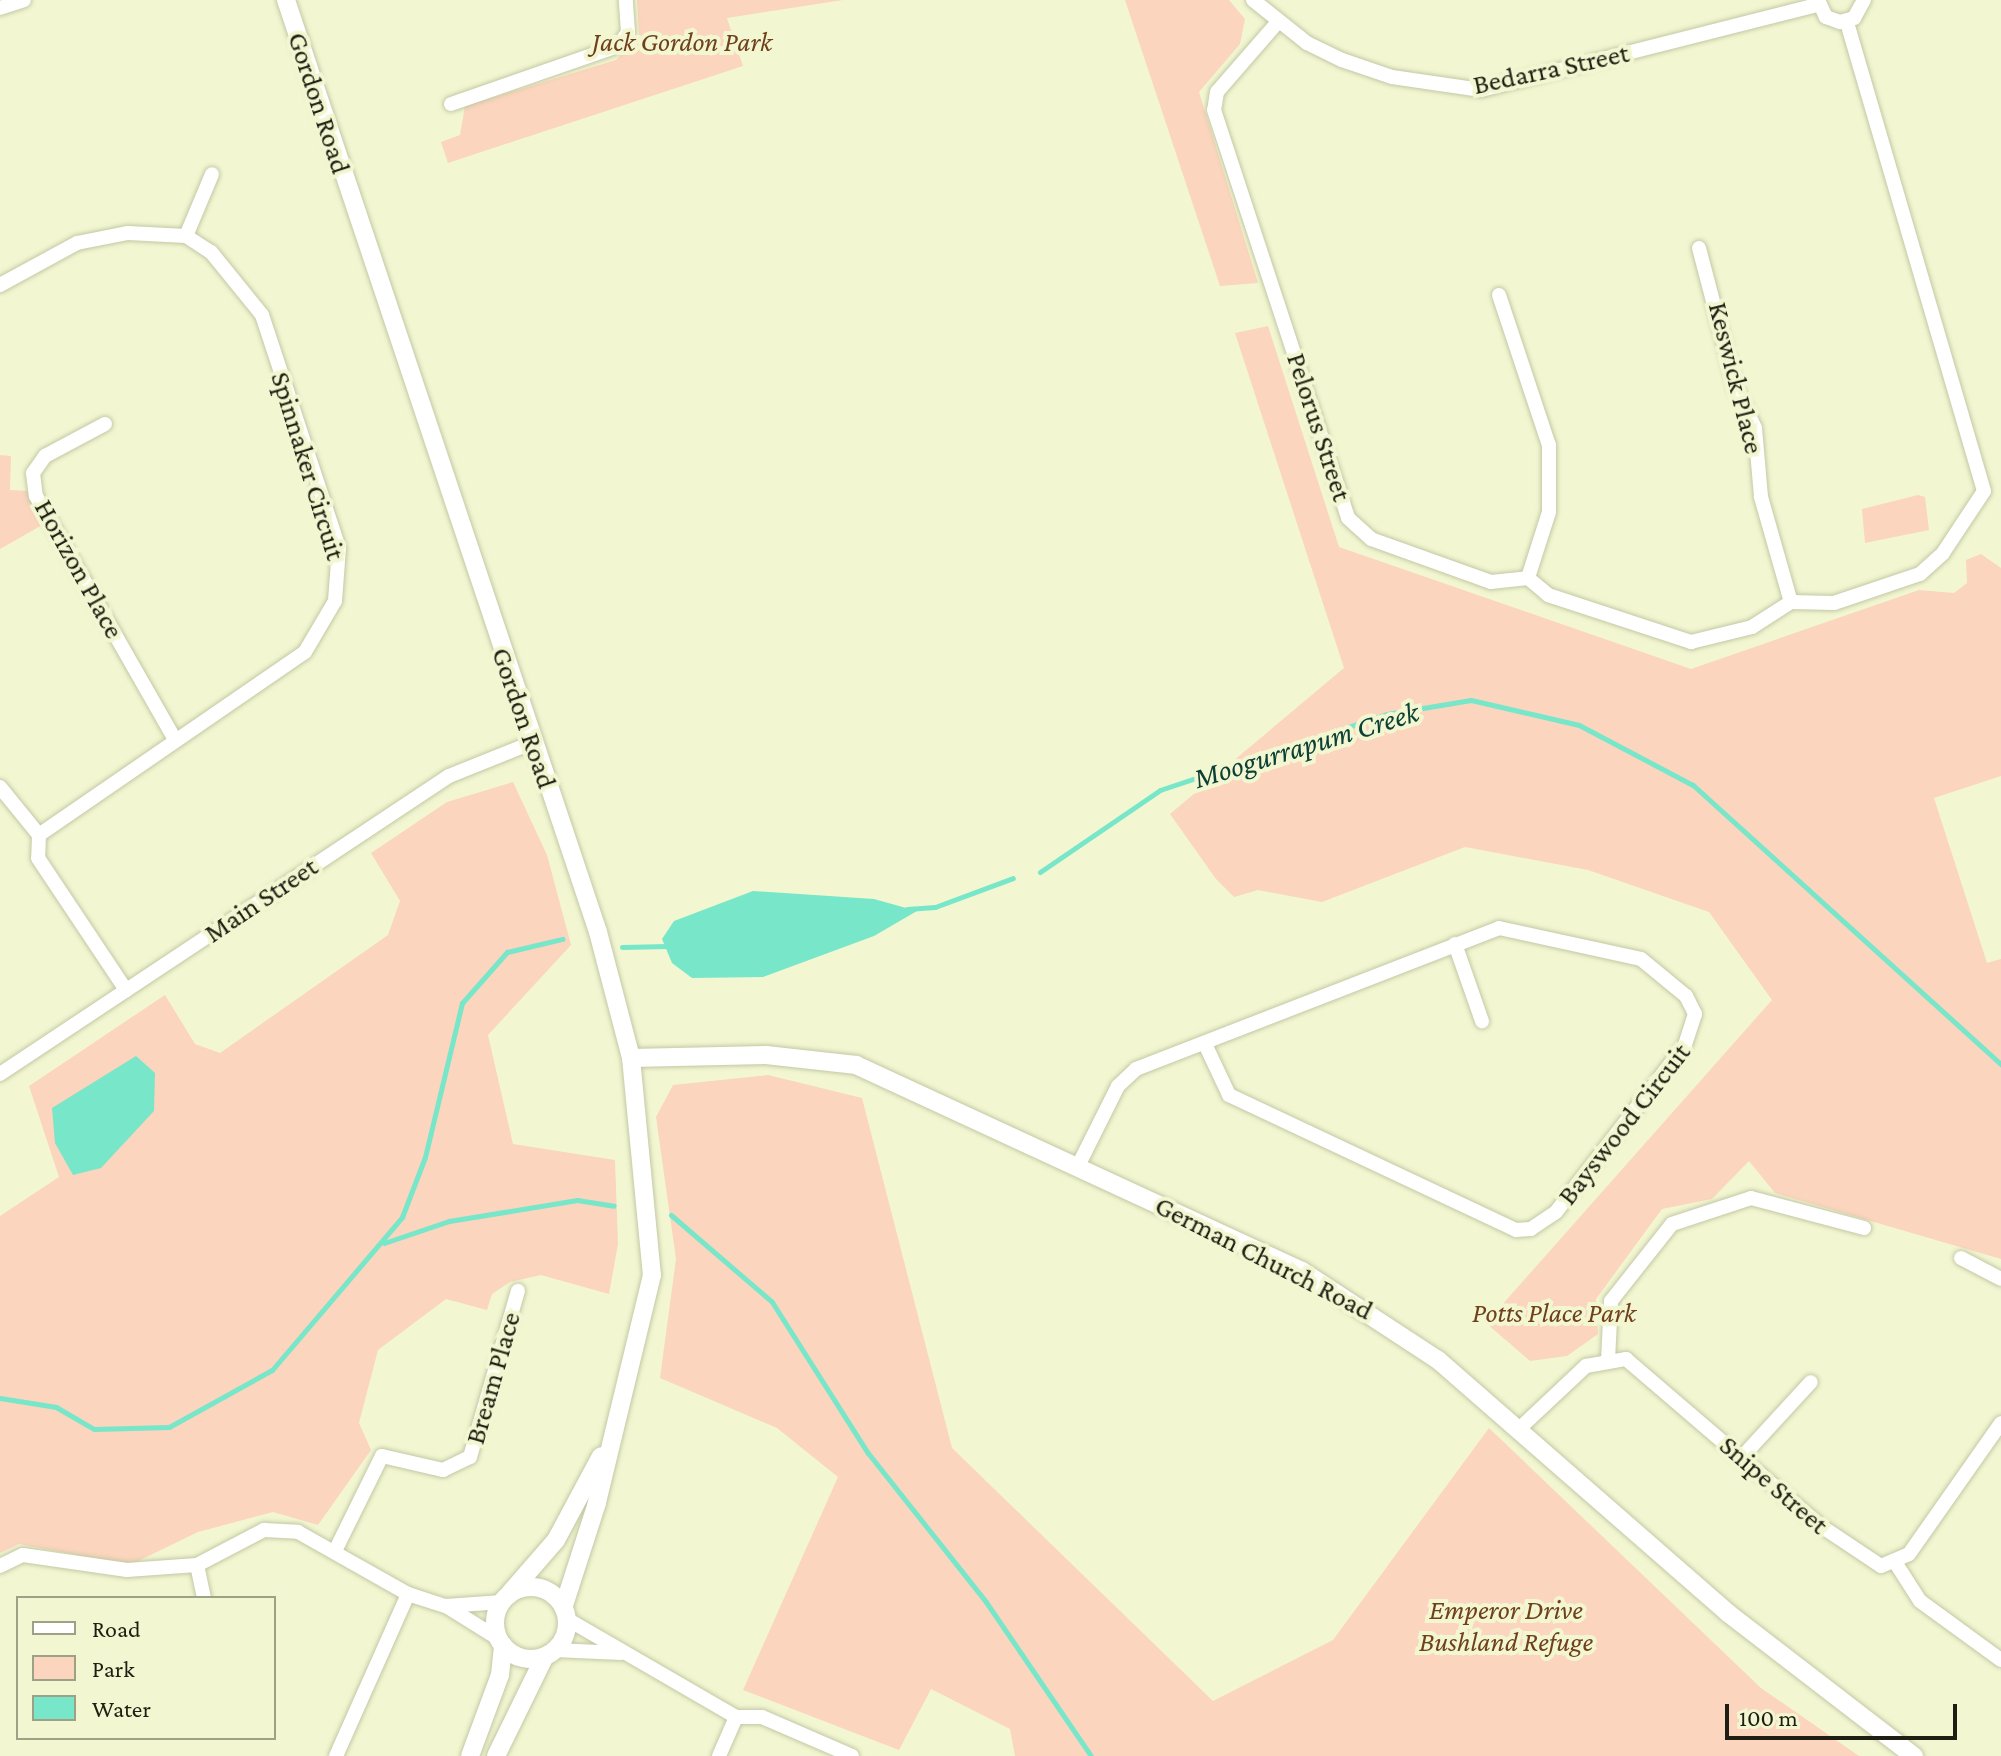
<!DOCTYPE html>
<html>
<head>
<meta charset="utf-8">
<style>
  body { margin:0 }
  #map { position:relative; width:2001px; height:1756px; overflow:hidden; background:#f2f7d2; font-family:"Crimson Pro",serif }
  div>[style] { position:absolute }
  .green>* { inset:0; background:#fbd5bd }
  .water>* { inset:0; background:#78e6c9 }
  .stream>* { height:5px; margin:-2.5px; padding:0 2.5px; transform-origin:2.5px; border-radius:2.5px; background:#78e6c9 }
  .roads { filter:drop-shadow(0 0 2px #c4c8a4) drop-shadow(0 0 2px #c4c8a4) }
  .street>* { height:14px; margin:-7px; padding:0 7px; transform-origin:7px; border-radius:7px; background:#fff }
  .secondary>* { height:18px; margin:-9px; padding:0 9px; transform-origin:9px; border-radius:9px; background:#fff }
  .secondary>.ring { margin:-9px; padding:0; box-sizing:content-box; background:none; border:18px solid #fff; border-radius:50% }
  span { translate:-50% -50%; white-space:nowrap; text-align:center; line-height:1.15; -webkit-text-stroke:8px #f2f7d2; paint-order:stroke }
  .park-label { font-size:28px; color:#703f1c; font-style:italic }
  .street-label { font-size:28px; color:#1e1f12 }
  .water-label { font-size:30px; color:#0d4035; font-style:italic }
  .legend { position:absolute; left:16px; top:1596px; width:260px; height:144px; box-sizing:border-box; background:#f2f7d2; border:2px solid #9da185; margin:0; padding:10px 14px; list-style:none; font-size:24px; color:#1e1f12 }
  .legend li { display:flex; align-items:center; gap:16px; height:40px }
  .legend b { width:40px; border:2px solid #9da185 }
  .scale { position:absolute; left:1725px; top:1704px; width:232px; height:36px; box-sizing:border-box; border:4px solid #1e1f12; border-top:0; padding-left:10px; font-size:24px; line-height:28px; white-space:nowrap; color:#1e1f12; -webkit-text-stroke:6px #f2f7d2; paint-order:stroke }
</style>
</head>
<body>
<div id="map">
  <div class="green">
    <div style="clip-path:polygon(637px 0,843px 0,727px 18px,743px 66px,448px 163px,441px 142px,460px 135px,465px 106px,616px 60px,639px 35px)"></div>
    <div style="clip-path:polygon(1125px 0,1229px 0,1245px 19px,1240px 44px,1199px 92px,1258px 283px,1220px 286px)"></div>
    <div style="clip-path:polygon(1268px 326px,1339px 547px,1691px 669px,1919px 590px,1954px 593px,1967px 583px,1966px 560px,1981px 554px,2001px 568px,2001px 776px,1934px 798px,1987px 963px,2001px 959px,2001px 1259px,1775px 1193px,1749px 1161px,1712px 1199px,1662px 1209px,1596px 1299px,1598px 1334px,1567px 1356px,1530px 1361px,1486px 1323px,1772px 1000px,1709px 912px,1588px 870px,1465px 847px,1322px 902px,1258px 890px,1234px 897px,1216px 879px,1170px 814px,1344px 668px,1235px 333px)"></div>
    <div style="clip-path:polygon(0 455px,11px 456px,10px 490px,28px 491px,44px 524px,0 549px)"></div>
    <div style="clip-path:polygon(1918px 495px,1925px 497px,1929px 530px,1865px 543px,1862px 509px)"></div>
    <div style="clip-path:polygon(513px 782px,547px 855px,571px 945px,488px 1035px,513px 1144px,615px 1160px,618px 1244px,609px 1294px,541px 1275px,510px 1282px,492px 1294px,487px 1310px,446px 1299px,378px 1350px,359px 1423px,371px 1450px,318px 1525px,273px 1512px,198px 1532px,130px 1565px,19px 1544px,0 1553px,0 1216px,59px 1177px,29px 1086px,165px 995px,195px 1044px,220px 1053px,388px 935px,400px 901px,371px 853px,447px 802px)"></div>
    <div style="clip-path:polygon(768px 1075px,862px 1098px,952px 1448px,1213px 1701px,1333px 1640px,1489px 1428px,1761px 1688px,1859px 1756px,1015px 1756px,1010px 1729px,931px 1689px,899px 1750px,743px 1690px,838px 1477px,777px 1428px,660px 1378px,676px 1259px,656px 1117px,673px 1085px)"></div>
  </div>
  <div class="water">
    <div style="clip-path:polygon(753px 891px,874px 899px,917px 911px,874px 936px,763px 977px,692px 978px,672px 963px,662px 939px,674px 921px)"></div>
    <div style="clip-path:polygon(136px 1056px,155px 1073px,154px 1111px,101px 1168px,73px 1175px,55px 1143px,52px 1108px)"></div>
  </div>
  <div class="stream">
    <div style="left:1040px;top:872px;width:145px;rotate:-34.3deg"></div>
    <div style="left:1160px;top:790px;width:239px;rotate:-18.5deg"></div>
    <div style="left:1387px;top:714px;width:85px;rotate:-9.5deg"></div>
    <div style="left:1471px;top:700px;width:111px;rotate:13deg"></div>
    <div style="left:1579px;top:725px;width:129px;rotate:27.8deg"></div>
    <div style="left:1693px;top:785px;width:416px;rotate:42.2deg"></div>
    <div style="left:907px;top:909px;width:28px;rotate:-4deg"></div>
    <div style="left:935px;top:907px;width:83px;rotate:-20.4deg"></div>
    <div style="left:622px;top:947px;width:46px;rotate:-1.2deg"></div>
    <div style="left:671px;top:1215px;width:133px;rotate:40.7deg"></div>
    <div style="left:772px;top:1302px;width:179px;rotate:57.6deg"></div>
    <div style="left:868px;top:1453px;width:190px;rotate:51.6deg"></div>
    <div style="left:986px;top:1602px;width:186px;rotate:55.7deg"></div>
    <div style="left:384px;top:1243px;width:69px;rotate:-18.7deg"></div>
    <div style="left:449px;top:1221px;width:130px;rotate:-9.3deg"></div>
    <div style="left:577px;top:1200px;width:37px;rotate:9deg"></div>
    <div style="left:0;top:1398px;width:57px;rotate:9.1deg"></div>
    <div style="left:56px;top:1407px;width:44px;rotate:30.1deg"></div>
    <div style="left:94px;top:1429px;width:75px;rotate:-1.5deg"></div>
    <div style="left:169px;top:1427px;width:118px;rotate:-29deg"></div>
    <div style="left:272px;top:1370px;width:201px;rotate:-49.6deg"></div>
    <div style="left:402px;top:1217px;width:64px;rotate:-69deg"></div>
    <div style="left:425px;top:1157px;width:158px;rotate:-76.5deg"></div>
    <div style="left:462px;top:1003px;width:68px;rotate:-48.6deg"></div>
    <div style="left:507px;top:952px;width:57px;rotate:-13.3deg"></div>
  </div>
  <div class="roads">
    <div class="street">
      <div style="left:1253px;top:0;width:69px;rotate:38.5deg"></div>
      <div style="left:1307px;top:43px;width:39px;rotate:26deg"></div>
      <div style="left:1342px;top:60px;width:53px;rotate:18.8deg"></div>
      <div style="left:1392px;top:77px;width:90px;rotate:8.3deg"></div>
      <div style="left:1481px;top:90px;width:348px;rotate:-14.2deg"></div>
      <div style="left:1818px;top:0;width:19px;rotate:65deg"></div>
      <div style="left:1826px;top:17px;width:15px;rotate:20deg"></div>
      <div style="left:1840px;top:22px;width:15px;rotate:-16deg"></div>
      <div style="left:1854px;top:18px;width:21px;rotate:-61deg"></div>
      <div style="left:0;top:8px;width:25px;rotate:-18deg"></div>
      <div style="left:1277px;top:23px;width:91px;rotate:131deg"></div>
      <div style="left:1217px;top:92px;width:18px;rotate:99deg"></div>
      <div style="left:1214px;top:110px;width:429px;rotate:71.8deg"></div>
      <div style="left:1348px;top:518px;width:31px;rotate:42deg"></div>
      <div style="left:1371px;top:539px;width:127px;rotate:19.7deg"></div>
      <div style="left:1491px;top:582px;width:37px;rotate:-6deg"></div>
      <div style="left:1528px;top:578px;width:26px;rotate:40deg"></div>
      <div style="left:1548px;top:595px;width:151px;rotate:18.2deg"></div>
      <div style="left:1691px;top:642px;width:63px;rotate:-13.8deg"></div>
      <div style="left:1752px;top:627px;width:46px;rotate:-32.7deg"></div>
      <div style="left:1791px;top:602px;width:43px;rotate:1.3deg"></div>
      <div style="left:1834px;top:603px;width:91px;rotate:-18.6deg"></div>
      <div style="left:1920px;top:574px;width:31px;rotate:-42deg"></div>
      <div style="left:1943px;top:553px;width:74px;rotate:-56.5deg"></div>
      <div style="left:1984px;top:491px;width:490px;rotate:-106.3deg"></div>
      <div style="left:451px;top:104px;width:177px;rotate:-19.2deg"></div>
      <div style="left:618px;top:46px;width:17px;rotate:-54deg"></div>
      <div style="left:628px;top:32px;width:32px;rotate:-94deg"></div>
      <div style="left:186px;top:236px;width:67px;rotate:-67.2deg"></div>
      <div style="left:1699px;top:248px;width:146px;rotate:75.3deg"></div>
      <div style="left:1736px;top:389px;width:43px;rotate:64deg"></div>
      <div style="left:1755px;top:428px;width:69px;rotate:85deg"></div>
      <div style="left:1761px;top:497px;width:109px;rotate:74.1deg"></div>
      <div style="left:0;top:285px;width:88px;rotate:-28.6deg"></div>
      <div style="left:77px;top:243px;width:52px;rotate:-11.1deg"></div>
      <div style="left:128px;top:233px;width:58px;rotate:3deg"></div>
      <div style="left:186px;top:236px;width:30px;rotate:33deg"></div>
      <div style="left:211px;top:252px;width:81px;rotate:51deg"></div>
      <div style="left:262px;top:315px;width:245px;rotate:71.7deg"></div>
      <div style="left:339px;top:548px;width:53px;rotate:94.3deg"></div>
      <div style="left:335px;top:601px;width:59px;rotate:120.5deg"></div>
      <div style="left:305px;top:652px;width:323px;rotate:145.5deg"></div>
      <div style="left:39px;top:835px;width:23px;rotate:92deg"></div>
      <div style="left:38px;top:858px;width:159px;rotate:56.3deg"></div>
      <div style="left:1499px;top:295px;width:158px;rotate:71.6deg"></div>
      <div style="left:1549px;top:445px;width:67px;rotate:90deg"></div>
      <div style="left:1549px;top:512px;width:69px;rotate:107.7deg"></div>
      <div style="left:105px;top:424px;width:68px;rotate:151.9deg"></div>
      <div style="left:45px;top:456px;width:21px;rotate:125deg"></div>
      <div style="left:33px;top:473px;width:23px;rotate:83deg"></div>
      <div style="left:36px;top:496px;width:281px;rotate:60.3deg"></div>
      <div style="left:0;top:787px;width:62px;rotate:50.9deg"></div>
      <div style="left:1455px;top:944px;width:82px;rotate:70.7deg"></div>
      <div style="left:0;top:1074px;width:539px;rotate:-33.57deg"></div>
      <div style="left:449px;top:776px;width:88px;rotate:-21.9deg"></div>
      <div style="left:1079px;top:1164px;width:87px;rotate:-63.4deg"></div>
      <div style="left:1118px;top:1086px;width:25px;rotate:-43deg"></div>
      <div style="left:1136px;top:1069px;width:389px;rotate:-21.2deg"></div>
      <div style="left:1499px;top:928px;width:145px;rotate:12.3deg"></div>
      <div style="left:1641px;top:959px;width:58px;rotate:39.4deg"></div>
      <div style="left:1686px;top:996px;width:20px;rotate:63deg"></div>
      <div style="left:1695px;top:1014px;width:33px;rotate:108deg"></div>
      <div style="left:1685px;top:1045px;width:211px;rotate:127.7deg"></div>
      <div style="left:1556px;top:1212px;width:30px;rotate:146deg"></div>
      <div style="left:1531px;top:1229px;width:15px;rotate:176deg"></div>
      <div style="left:1516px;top:1230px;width:317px;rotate:-154.8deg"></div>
      <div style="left:1229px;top:1095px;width:56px;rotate:-115.2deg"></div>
      <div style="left:1961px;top:1258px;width:45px;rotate:27.7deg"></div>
      <div style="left:1608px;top:1360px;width:59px;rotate:-87.1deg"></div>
      <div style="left:1611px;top:1301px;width:98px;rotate:-51.6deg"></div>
      <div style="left:1672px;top:1224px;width:83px;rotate:-18.2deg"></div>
      <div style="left:1751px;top:1198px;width:117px;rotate:14.9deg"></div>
      <div style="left:1520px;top:1428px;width:91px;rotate:-43.2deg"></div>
      <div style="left:1586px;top:1366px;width:41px;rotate:-9.9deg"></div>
      <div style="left:1626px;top:1359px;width:257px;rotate:40.6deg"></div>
      <div style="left:1821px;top:1526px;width:72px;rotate:33.7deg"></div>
      <div style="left:1881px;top:1566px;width:30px;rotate:-23deg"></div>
      <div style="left:1909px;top:1554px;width:160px;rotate:-54.9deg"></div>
      <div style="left:1741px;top:1458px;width:103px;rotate:-47.4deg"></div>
      <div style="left:335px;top:1551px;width:106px;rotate:-63.7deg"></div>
      <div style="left:382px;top:1456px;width:63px;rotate:12.9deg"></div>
      <div style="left:443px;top:1470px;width:30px;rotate:-26deg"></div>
      <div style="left:470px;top:1457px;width:173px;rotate:-73.9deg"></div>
      <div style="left:1895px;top:1562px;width:46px;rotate:57.3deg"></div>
      <div style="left:1920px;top:1601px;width:100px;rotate:36.1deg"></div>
      <div style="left:197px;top:1565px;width:34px;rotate:78deg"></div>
      <div style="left:0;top:1566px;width:25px;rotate:-26deg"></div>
      <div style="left:23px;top:1555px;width:105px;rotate:8.2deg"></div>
      <div style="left:127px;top:1570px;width:70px;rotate:-4.1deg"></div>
      <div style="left:197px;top:1565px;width:76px;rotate:-27.6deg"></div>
      <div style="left:264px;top:1530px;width:34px;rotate:3deg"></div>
      <div style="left:298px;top:1532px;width:126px;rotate:29.4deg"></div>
      <div style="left:408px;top:1594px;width:40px;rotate:18deg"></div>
      <div style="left:446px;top:1606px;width:56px;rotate:-4.1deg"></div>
      <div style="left:446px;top:1606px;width:62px;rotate:31.9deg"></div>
      <div style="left:567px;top:1619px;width:195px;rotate:30.1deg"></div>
      <div style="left:736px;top:1717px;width:26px"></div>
      <div style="left:762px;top:1717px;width:98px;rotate:23.4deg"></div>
      <div style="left:555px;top:1650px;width:66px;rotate:2.6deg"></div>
      <div style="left:336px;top:1756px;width:177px;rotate:-66deg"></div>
      <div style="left:719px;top:1756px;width:43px;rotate:-66.4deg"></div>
    </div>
    <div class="secondary">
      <div style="left:286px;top:0;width:983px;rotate:71.49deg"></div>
      <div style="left:598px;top:932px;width:130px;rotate:75.3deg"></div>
      <div style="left:631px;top:1058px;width:218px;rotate:84.5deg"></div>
      <div style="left:652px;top:1275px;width:235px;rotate:103.6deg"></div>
      <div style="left:597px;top:1503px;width:110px;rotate:107.9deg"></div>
      <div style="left:631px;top:1058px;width:135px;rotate:-1.3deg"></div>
      <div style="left:766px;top:1055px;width:91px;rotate:6.3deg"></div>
      <div style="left:856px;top:1065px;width:491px;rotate:24.8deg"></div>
      <div style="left:1302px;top:1271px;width:163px;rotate:33.2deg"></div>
      <div style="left:1438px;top:1360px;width:385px;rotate:41.1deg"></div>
      <div style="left:1728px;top:1613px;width:235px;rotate:37.6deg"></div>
      <div class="ring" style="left:495px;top:1587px;width:54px;height:54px"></div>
      <div style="left:510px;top:1593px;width:70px;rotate:-49deg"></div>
      <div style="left:556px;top:1540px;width:95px;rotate:-61.8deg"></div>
      <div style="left:470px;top:1756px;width:86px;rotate:-69.7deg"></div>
      <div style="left:500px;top:1675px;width:30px;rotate:-84deg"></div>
      <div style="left:496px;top:1756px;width:111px;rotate:-63.9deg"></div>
    </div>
  </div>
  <div class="park-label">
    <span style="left:682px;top:42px">Jack Gordon Park</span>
    <span style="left:1554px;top:1313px">Potts Place Park</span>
    <span style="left:1506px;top:1626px">Emperor Drive<br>Bushland Refuge</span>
  </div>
  <div class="street-label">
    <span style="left:1551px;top:69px;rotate:-12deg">Bedarra Street</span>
    <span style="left:319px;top:103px;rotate:72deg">Gordon Road</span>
    <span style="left:1736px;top:378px;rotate:76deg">Keswick Place</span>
    <span style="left:1319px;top:427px;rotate:72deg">Pelorus Street</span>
    <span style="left:308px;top:466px;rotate:73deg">Spinnaker Circuit</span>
    <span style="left:79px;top:569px;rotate:61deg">Horizon Place</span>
    <span style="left:524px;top:718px;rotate:71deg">Gordon Road</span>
    <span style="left:261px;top:900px;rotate:-34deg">Main Street</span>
    <span style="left:1624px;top:1124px;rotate:-52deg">Bayswood Circuit</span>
    <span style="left:1264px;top:1258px;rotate:27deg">German Church Road</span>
    <span style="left:493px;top:1378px;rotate:-74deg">Bream Place</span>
    <span style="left:1774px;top:1485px;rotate:41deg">Snipe Street</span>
  </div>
  <div class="water-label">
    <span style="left:1306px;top:745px;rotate:-17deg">Moogurrapum Creek</span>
  </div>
  <ul class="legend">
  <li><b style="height:10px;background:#fff"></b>Road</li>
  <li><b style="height:22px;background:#fbd5bd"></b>Park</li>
  <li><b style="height:22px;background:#78e6c9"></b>Water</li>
  </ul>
  <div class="scale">100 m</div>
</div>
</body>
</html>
